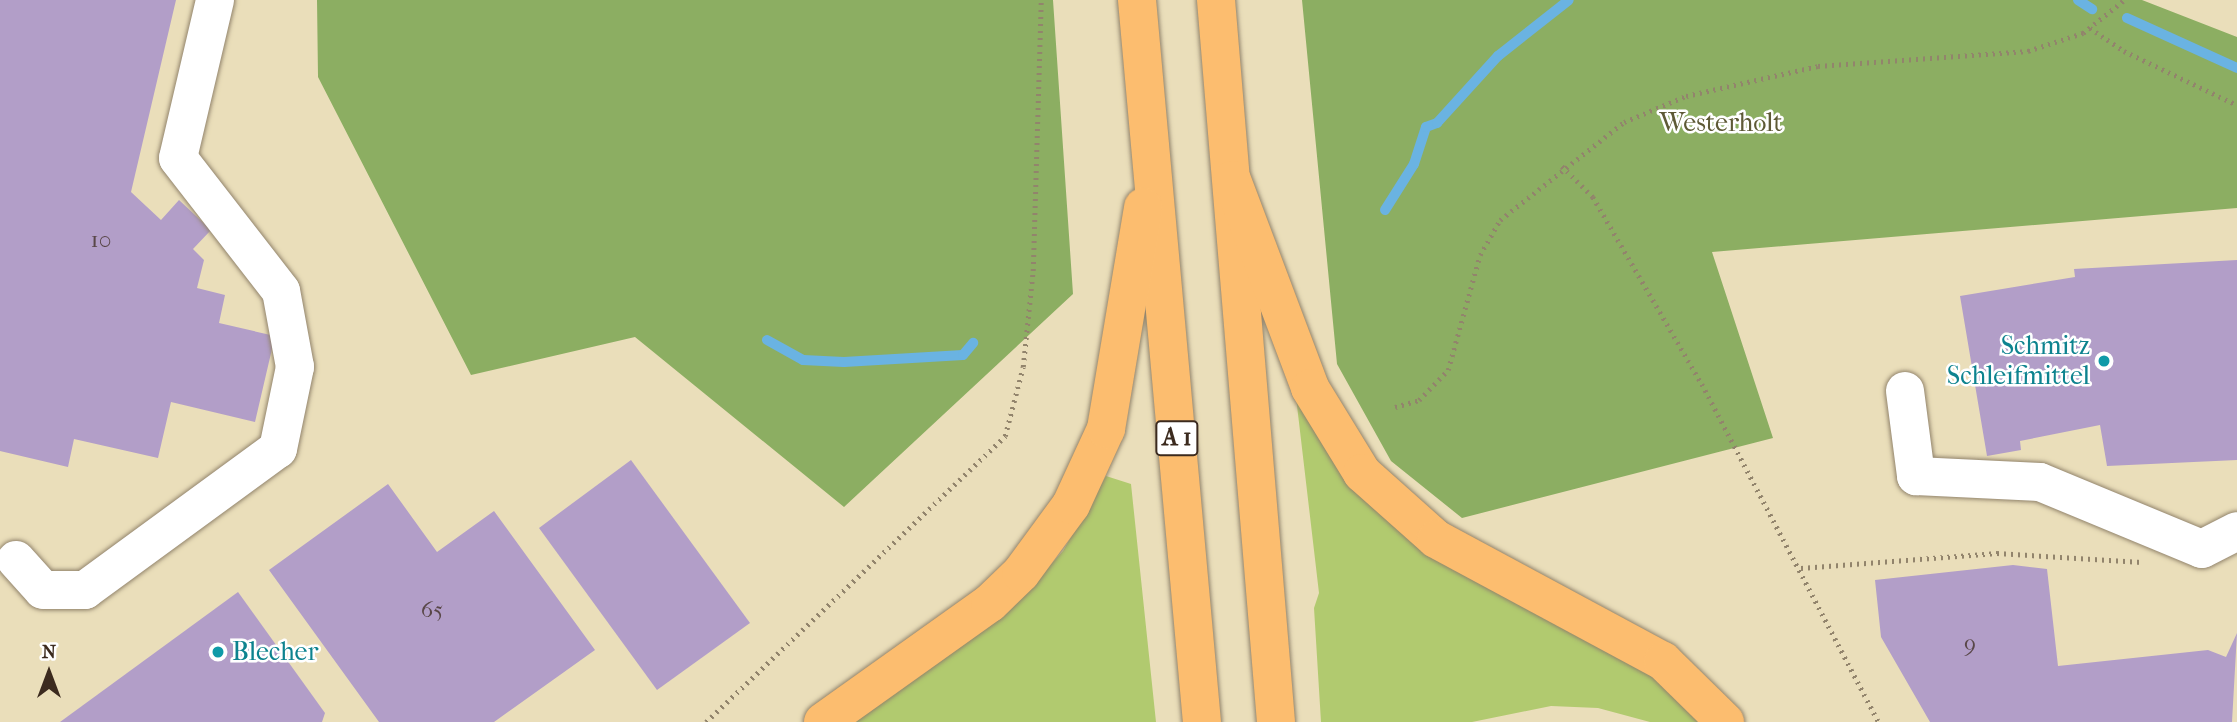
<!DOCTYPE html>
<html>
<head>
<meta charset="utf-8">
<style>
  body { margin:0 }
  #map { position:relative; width:2237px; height:722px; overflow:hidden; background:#eadeba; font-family:"IM FELL French Canon",serif }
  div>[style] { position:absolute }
  .green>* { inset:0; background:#b1ca6f }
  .forest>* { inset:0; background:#8cae62 }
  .stream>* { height:10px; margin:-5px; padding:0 5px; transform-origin:5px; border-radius:5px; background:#6ab3e2 }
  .building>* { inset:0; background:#b29ec8 }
  .path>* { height:4.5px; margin-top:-2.25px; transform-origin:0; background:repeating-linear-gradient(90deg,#92846c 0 2px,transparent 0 7px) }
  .roads { filter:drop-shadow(0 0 2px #92846c) drop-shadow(0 0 2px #92846c) }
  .minor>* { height:38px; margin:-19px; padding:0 19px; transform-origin:19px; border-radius:19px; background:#fff }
  .highway>* { height:38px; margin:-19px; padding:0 19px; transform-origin:19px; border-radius:19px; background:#fcbd6f }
  .dots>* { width:19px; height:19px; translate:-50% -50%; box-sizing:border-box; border:4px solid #fff; border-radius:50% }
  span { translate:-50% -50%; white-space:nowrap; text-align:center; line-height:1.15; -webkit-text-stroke:5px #fff; paint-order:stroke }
  .number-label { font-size:23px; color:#594748 }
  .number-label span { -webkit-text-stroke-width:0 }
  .shield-label span { padding:2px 5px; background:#fff; border:2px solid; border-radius:5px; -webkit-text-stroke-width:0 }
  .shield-label { font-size:24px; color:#3b2a1e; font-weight:700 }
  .park-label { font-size:26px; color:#5e5a36 }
  .culture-label { font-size:26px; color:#0d838f }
  .right { translate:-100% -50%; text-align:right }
  .left { translate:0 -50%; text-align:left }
  .north { position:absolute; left:14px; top:638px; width:70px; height:70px; -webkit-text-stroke:5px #fff; paint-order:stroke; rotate:0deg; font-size:19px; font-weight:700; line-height:28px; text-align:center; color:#3b2a1e }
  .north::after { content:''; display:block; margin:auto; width:24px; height:32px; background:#3b2a1e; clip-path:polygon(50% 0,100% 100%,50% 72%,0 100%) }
</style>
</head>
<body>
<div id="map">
  <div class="green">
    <div style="clip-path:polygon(1296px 397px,1318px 431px,1641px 662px,1703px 722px,1650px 722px,1598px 708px,1551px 706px,1472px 722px,1321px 722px,1314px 608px,1319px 593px)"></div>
    <div style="clip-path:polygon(1106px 476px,1131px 484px,1156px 722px,852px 722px,1007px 613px,1063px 551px)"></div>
  </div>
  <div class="forest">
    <div style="clip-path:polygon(317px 0,1053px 0,1073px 294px,844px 507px,635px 337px,471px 375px,318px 77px)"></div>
    <div style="clip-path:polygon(1302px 0,2142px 0,2237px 37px,2237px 208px,1712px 252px,1773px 438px,1462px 518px,1391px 461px,1337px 364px)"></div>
  </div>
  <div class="stream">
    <div style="left:2078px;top:0;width:17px;rotate:33deg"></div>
    <div style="left:2127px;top:18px;width:121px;rotate:24.4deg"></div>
    <div style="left:1385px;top:210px;width:54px;rotate:-57.8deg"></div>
    <div style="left:1414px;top:164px;width:39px;rotate:-72deg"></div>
    <div style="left:1426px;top:127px;width:12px;rotate:-20deg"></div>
    <div style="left:1437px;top:123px;width:91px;rotate:-47.7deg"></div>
    <div style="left:1498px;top:56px;width:90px;rotate:-38.3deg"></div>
    <div style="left:767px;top:340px;width:41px;rotate:29.1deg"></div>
    <div style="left:803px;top:360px;width:41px;rotate:2.8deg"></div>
    <div style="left:844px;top:362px;width:119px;rotate:-3.4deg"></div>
    <div style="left:963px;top:355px;width:16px;rotate:-50deg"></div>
  </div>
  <div class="building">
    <div style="clip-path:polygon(0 0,176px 0,131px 192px,161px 220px,179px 200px,211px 230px,193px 249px,204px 260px,197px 288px,225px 295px,219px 323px,275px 336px,255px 422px,171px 402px,158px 458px,74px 439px,68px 467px,0 451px)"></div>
    <div style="clip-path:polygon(2237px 260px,2237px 460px,2107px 466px,2100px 425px,2020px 441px,2021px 450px,1987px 456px,1960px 296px,2075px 277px,2074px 269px)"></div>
    <div style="clip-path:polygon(631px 460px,750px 623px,657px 690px,539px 528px)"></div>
    <div style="clip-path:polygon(388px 484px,437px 552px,494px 511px,595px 650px,494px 722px,379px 722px,269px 570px)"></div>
    <div style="clip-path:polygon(2013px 565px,2047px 569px,2058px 666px,2208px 650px,2226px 657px,2237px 633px,2232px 722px,1930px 722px,1881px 637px,1875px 580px)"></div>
    <div style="clip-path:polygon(238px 592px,325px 713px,322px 722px,60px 722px)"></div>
  </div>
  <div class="path">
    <div style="left:2090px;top:28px;width:41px;rotate:34.1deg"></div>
    <div style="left:2124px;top:51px;width:125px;rotate:25.5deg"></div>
    <div style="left:1562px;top:166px;width:44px;rotate:45deg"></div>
    <div style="left:1593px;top:197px;width:216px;rotate:59.8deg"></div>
    <div style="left:1702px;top:384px;width:382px;rotate:62.4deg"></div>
    <div style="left:1395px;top:407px;width:25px;rotate:-16deg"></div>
    <div style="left:1419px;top:400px;width:42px;rotate:-46deg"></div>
    <div style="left:1448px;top:370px;width:119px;rotate:-74.5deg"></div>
    <div style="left:1480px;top:255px;width:40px;rotate:-60.3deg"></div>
    <div style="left:1500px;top:220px;width:158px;rotate:-38.3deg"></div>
    <div style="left:1624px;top:122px;width:67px;rotate:-22.8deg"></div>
    <div style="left:1686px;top:96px;width:135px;rotate:-12.8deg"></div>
    <div style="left:1818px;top:66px;width:211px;rotate:-4.1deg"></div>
    <div style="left:2028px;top:51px;width:58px;rotate:-18.1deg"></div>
    <div style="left:2083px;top:33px;width:53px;rotate:-38.8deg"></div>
    <div style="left:1801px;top:568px;width:197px;rotate:-4.4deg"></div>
    <div style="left:1997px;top:553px;width:145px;rotate:3.6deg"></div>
    <div style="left:706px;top:722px;width:414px;rotate:-43.7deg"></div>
    <div style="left:1005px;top:436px;width:71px;rotate:-75.4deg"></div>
    <div style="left:1023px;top:367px;width:97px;rotate:-84.1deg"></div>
    <div style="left:1033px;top:271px;width:271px;rotate:-88.3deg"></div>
  </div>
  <div class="roads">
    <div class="minor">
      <div style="left:1905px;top:391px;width:86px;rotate:82.6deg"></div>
      <div style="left:1916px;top:476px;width:124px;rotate:2.8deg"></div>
      <div style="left:2040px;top:482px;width:175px;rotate:22.5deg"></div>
      <div style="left:2202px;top:549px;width:39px;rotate:-27deg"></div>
      <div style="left:16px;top:560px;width:40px;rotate:48deg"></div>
      <div style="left:43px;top:590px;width:42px"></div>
      <div style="left:85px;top:590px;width:239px;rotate:-36.2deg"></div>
      <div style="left:278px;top:449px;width:84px;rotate:-78.3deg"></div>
      <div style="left:295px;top:367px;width:77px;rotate:-100.4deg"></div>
      <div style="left:281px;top:291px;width:168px;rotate:-127.8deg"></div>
      <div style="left:178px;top:158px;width:162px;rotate:-76.8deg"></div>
    </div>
    <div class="highway">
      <div style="left:1137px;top:0;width:725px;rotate:84.86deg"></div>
      <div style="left:1216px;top:0;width:724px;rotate:85.25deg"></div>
      <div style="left:1232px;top:180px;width:222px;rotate:69.4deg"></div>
      <div style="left:1310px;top:388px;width:100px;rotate:58.5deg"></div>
      <div style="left:1362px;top:473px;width:99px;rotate:41.7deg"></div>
      <div style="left:1436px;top:539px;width:258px;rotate:28.3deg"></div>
      <div style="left:1663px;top:661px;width:87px;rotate:44.5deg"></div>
      <div style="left:823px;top:722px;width:205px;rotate:-35.5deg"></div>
      <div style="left:990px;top:603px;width:43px;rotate:-44.1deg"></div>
      <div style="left:1021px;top:573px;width:84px;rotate:-53.7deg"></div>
      <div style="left:1071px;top:505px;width:84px;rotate:-65.3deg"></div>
      <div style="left:1106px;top:429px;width:225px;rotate:-80.5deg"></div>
    </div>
  </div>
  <div class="dots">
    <div style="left:2104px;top:361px;background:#0f9aa8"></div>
    <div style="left:218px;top:652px;background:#0f9aa8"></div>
  </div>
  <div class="number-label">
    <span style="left:101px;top:240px">10</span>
    <span style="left:432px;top:610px">65</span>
    <span style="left:1970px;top:644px">9</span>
  </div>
  <div class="shield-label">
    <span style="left:1177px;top:438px">A 1</span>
  </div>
  <div class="park-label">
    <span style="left:1721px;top:123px">Westerholt</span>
  </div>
  <div class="culture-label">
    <span class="right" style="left:2090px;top:361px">Schmitz<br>Schleifmittel</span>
    <span class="left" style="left:232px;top:652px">Blecher</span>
  </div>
  <div class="north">N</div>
</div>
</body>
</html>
